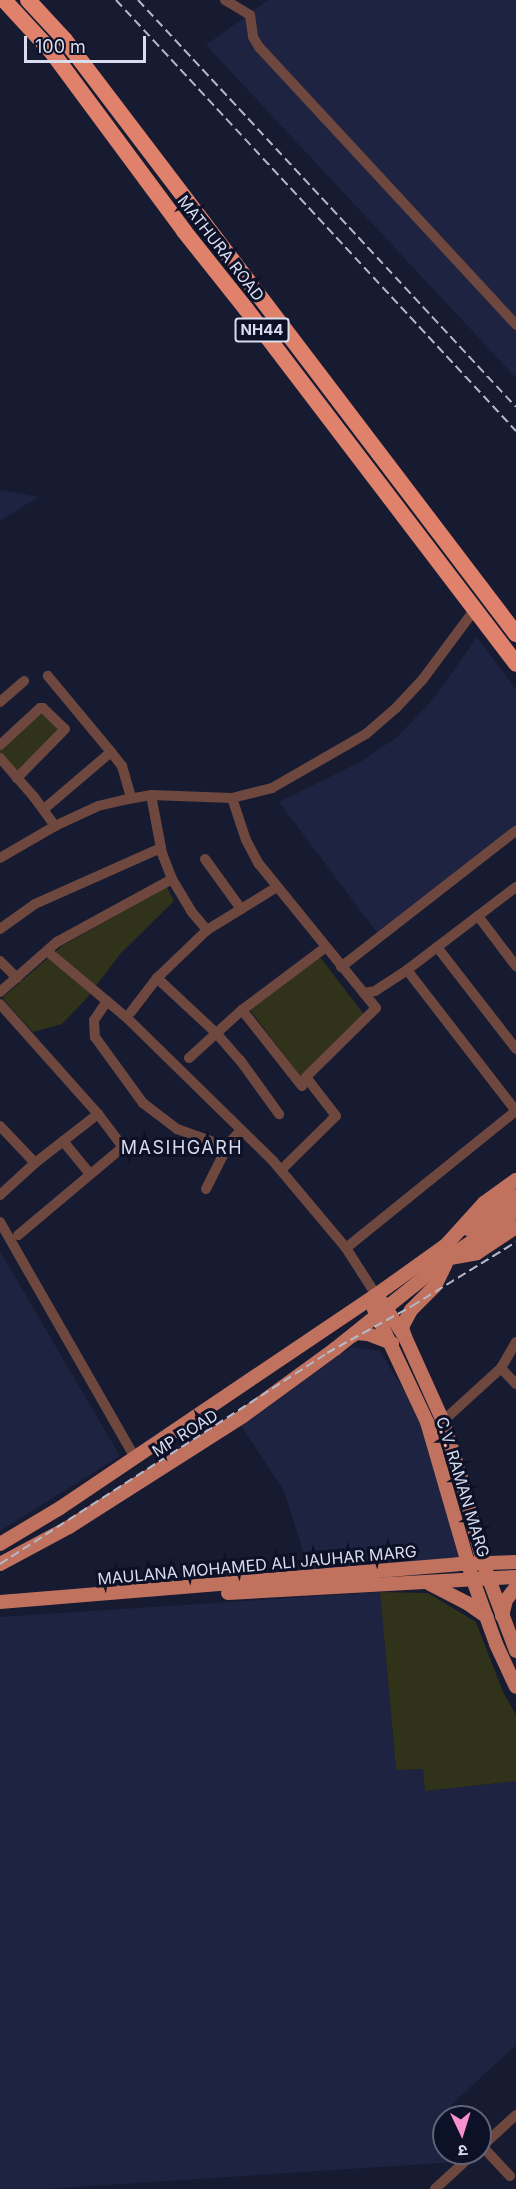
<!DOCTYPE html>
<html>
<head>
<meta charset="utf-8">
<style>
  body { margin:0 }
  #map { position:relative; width:516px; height:2189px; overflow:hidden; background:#161b32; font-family:Inter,"Noto Sans Devanagari",sans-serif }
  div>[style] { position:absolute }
  .built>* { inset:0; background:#1d2340 }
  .green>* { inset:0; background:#303219 }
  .minor>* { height:10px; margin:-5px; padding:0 5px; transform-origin:5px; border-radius:5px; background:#6e483e }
  .major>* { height:14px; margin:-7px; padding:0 7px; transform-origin:7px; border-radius:7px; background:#c0725e }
  .highway>* { height:16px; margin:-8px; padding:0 8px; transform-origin:8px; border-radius:8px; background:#e0826b }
  .rail>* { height:2px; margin-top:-1px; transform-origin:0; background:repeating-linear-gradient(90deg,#b4b9ca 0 9px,transparent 0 13.5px) }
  span { translate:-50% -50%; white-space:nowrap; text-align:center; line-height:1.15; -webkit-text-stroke:6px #0d1128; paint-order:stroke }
  .shield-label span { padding:2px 4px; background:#0d1128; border:2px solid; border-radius:4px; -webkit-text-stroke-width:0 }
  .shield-label { font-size:15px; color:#d8dded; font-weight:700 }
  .street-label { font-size:16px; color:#d8dded }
  .neighbourhood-label { font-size:18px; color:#d8dded; letter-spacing:1.5px }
  .north { position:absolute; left:432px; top:2105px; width:60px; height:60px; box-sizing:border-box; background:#0d1128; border:2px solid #5e6377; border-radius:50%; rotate:176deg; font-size:16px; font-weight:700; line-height:24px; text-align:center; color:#d8dded }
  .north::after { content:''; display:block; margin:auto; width:21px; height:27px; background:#f690cf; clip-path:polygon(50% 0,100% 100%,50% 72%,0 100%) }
  .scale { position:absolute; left:24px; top:36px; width:122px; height:27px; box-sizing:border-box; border:3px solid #d8dded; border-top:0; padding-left:8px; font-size:18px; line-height:21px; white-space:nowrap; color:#d8dded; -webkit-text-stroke:4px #0d1128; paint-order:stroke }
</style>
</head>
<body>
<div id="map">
  <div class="built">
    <div style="clip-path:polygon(268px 0,516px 0,516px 378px,206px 45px)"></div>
    <div style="clip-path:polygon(0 490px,38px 497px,0 521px)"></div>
    <div style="clip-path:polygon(477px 637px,516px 690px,516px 828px,378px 934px,279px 802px,360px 762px,397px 737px,435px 697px)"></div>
    <div style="clip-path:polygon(0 1251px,120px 1456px,0 1531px)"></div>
    <div style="clip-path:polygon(351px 1347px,380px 1351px,423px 1422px,463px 1561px,309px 1570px,284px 1491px,240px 1424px)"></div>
    <div style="clip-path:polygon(380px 1592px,396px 1770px,423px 1769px,425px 1791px,516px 1781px,516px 2045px,451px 2105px,452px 2117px,444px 2117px,444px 2153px,455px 2153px,456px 2162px,46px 2189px,0 2189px,0 1617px)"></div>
  </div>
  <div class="green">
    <div style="clip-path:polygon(40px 709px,64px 730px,15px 778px,0 761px,0 747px)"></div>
    <div style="clip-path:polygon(167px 887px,174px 901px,121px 953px,86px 999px,62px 1024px,33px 1032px,2px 998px,62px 946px)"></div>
    <div style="clip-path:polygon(320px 957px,366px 1017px,304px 1081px,249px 1009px)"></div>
    <div style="clip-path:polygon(380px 1592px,428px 1593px,476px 1622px,503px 1692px,516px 1715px,516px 1781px,425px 1791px,423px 1769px,396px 1770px)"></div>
  </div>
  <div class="minor">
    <div style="left:225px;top:0;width:29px;rotate:31deg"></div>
    <div style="left:250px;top:15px;width:22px;rotate:82deg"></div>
    <div style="left:253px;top:37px;width:12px;rotate:59deg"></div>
    <div style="left:259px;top:47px;width:379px;rotate:47.2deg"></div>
    <div style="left:0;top:702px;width:32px;rotate:-41deg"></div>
    <div style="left:0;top:745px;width:54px;rotate:-42.8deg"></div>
    <div style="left:40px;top:708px;width:3px"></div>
    <div style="left:43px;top:708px;width:30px;rotate:44deg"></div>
    <div style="left:65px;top:729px;width:69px;rotate:134.4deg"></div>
    <div style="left:111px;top:752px;width:18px;rotate:52deg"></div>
    <div style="left:122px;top:766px;width:33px;rotate:74deg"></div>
    <div style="left:0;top:758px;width:52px;rotate:48.9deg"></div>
    <div style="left:34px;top:797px;width:36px;rotate:54deg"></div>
    <div style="left:151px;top:795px;width:59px;rotate:79.3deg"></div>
    <div style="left:162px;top:853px;width:28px;rotate:69deg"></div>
    <div style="left:172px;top:879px;width:37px;rotate:59deg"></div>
    <div style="left:191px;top:911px;width:25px;rotate:50deg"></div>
    <div style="left:232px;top:798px;width:44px;rotate:71.6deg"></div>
    <div style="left:246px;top:840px;width:27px;rotate:62deg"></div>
    <div style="left:259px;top:864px;width:166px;rotate:50.9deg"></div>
    <div style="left:364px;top:993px;width:11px;rotate:-10deg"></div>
    <div style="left:375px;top:991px;width:38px;rotate:-33deg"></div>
    <div style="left:407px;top:970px;width:137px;rotate:-37.3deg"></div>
    <div style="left:44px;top:809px;width:88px;rotate:-40.4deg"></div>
    <div style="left:111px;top:752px;width:99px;rotate:-129.7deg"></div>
    <div style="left:0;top:858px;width:64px;rotate:-30.2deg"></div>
    <div style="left:55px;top:826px;width:47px;rotate:-24.9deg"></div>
    <div style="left:98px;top:806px;width:26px;rotate:-13deg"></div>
    <div style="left:123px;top:800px;width:28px;rotate:-10deg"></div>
    <div style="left:151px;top:795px;width:81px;rotate:2.1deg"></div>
    <div style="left:232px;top:798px;width:41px;rotate:-14deg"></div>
    <div style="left:272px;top:788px;width:108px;rotate:-29.9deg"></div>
    <div style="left:366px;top:734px;width:40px;rotate:-41deg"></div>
    <div style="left:396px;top:708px;width:40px;rotate:-47deg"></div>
    <div style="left:423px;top:679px;width:87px;rotate:-53.4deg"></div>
    <div style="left:205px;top:859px;width:62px;rotate:54.2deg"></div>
    <div style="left:478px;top:916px;width:63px;rotate:52.8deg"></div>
    <div style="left:0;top:929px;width:43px;rotate:-35.5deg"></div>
    <div style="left:35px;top:904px;width:138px;rotate:-24deg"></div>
    <div style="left:437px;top:947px;width:129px;rotate:52.2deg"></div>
    <div style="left:47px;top:951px;width:103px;rotate:39.9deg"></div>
    <div style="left:126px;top:1017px;width:206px;rotate:44.4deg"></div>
    <div style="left:273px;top:1161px;width:114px;rotate:50deg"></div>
    <div style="left:346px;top:1248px;width:56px;rotate:57.4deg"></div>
    <div style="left:0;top:961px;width:24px;rotate:45deg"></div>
    <div style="left:341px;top:967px;width:222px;rotate:-37.9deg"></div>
    <div style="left:407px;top:970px;width:178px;rotate:52.3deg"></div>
    <div style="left:157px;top:978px;width:82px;rotate:43deg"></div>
    <div style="left:217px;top:1034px;width:35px;rotate:49deg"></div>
    <div style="left:240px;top:1060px;width:67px;rotate:54.2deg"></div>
    <div style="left:0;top:992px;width:76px;rotate:-41.3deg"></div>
    <div style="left:57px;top:942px;width:131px;rotate:-28.7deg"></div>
    <div style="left:107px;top:1001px;width:23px;rotate:124deg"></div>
    <div style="left:94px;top:1020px;width:17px;rotate:87deg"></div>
    <div style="left:95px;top:1037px;width:82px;rotate:54deg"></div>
    <div style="left:143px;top:1103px;width:43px;rotate:37.4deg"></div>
    <div style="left:177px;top:1129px;width:41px;rotate:19.7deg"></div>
    <div style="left:216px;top:1143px;width:13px"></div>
    <div style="left:229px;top:1143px;width:18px;rotate:-47deg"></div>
    <div style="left:0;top:1004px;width:147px;rotate:48.3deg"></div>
    <div style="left:98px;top:1114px;width:41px;rotate:52.9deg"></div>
    <div style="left:123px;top:1147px;width:137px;rotate:140deg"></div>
    <div style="left:242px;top:1010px;width:97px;rotate:51.7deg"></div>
    <div style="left:131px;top:1012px;width:43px;rotate:-52.6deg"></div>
    <div style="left:157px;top:978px;width:69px;rotate:-43.8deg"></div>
    <div style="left:207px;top:930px;width:82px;rotate:-31.6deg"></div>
    <div style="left:189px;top:1058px;width:72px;rotate:-42.2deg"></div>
    <div style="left:242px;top:1010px;width:105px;rotate:-36.9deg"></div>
    <div style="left:0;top:1126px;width:51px;rotate:46.6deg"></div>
    <div style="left:63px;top:1141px;width:43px;rotate:50.7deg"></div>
    <div style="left:281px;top:1170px;width:77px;rotate:-44.5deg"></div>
    <div style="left:336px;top:1116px;width:49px;rotate:-127.6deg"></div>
    <div style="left:306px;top:1077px;width:98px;rotate:-44.6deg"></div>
    <div style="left:376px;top:1008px;width:19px;rotate:-129deg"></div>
    <div style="left:206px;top:1189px;width:51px;rotate:-63.4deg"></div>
    <div style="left:0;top:1195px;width:47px;rotate:-42.4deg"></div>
    <div style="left:35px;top:1163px;width:80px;rotate:-37.9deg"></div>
    <div style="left:0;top:1222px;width:272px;rotate:60.2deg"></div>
    <div style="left:346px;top:1248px;width:218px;rotate:-38.9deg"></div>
    <div style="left:501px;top:1368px;width:22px;rotate:47deg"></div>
    <div style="left:430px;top:1430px;width:16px;rotate:-35deg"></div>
    <div style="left:443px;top:1421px;width:79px;rotate:-42.4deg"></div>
    <div style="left:501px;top:1368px;width:30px;rotate:-60deg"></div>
    <div style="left:482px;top:2146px;width:41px;rotate:47deg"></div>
    <div style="left:480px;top:2148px;width:49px;rotate:-42.5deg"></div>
    <div style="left:435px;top:2189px;width:53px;rotate:-42.7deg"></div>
  </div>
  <div class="major">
    <div style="left:468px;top:1229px;width:58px;rotate:-34.5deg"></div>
    <div style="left:450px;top:1258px;width:27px;rotate:-10deg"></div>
    <div style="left:477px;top:1253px;width:47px;rotate:-33.7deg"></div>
    <div style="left:382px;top:1302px;width:42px;rotate:56.7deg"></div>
    <div style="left:405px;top:1337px;width:92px;rotate:65.7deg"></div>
    <div style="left:443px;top:1421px;width:56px;rotate:72.2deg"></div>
    <div style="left:460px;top:1474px;width:92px;rotate:75.5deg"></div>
    <div style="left:483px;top:1563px;width:94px;rotate:69.4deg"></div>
    <div style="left:373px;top:1307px;width:127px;rotate:64.8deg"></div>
    <div style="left:427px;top:1422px;width:165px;rotate:73.8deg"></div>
    <div style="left:473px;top:1580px;width:68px;rotate:70.2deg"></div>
    <div style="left:496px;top:1644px;width:47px;rotate:65.1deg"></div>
    <div style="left:352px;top:1336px;width:5px;rotate:-37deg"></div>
    <div style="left:356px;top:1333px;width:12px;rotate:5deg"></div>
    <div style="left:368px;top:1334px;width:26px;rotate:21deg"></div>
    <div style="left:405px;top:1337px;width:10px;rotate:-107deg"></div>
    <div style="left:402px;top:1327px;width:19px;rotate:-62deg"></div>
    <div style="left:411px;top:1310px;width:34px;rotate:-45deg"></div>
    <div style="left:435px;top:1286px;width:25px;rotate:-64deg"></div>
    <div style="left:0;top:1544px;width:70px;rotate:-31deg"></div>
    <div style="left:60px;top:1508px;width:381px;rotate:-34deg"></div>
    <div style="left:376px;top:1295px;width:86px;rotate:-35.5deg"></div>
    <div style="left:446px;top:1245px;width:57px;rotate:-47.9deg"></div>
    <div style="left:484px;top:1203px;width:39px;rotate:-36deg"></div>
    <div style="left:0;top:1564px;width:78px;rotate:-28.2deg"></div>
    <div style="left:69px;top:1527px;width:206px;rotate:-32.5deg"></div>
    <div style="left:243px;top:1416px;width:114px;rotate:-36.1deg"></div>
    <div style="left:335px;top:1349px;width:145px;rotate:-38.8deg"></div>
    <div style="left:448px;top:1258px;width:83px;rotate:-34.7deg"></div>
    <div style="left:430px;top:1584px;width:42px;rotate:27.2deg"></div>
    <div style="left:467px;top:1603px;width:24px;rotate:35deg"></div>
    <div style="left:228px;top:1593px;width:288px;rotate:-3.2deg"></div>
    <div style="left:0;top:1602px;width:460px;rotate:-4.7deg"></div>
    <div style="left:458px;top:1564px;width:58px;rotate:-2deg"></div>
    <div style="left:502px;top:1616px;width:16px;rotate:-76deg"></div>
    <div style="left:506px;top:1600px;width:16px;rotate:-52deg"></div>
  </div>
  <div class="highway">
    <div style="left:4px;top:0;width:69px;rotate:47.3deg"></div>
    <div style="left:51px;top:51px;width:224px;rotate:53.5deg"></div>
    <div style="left:184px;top:231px;width:100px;rotate:51.5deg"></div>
    <div style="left:246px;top:309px;width:446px;rotate:52.7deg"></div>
    <div style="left:28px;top:0;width:54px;rotate:47.2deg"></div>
    <div style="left:65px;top:40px;width:746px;rotate:52.79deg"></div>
  </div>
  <div class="rail">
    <div style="left:116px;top:0;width:588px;rotate:47.14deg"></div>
    <div style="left:138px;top:0;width:555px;rotate:47.12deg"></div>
    <div style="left:0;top:1564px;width:389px;rotate:-32.8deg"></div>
    <div style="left:327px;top:1353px;width:97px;rotate:-28.9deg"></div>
    <div style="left:412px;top:1306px;width:122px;rotate:-31.6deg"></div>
  </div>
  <div class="shield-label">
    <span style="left:262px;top:330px">NH44</span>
  </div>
  <div class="street-label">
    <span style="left:221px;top:248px;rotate:52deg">MATHURA ROAD</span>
    <span style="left:185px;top:1433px;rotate:-32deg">MP ROAD</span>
    <span style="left:463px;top:1487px;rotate:73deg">C.V. RAMAN MARG</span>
    <span style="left:257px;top:1565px;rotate:-5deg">MAULANA MOHAMED ALI JAUHAR MARG</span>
  </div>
  <div class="neighbourhood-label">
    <span style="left:182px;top:1148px">MASIHGARH</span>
  </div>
  <div class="north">उ</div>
  <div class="scale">100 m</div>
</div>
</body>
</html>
